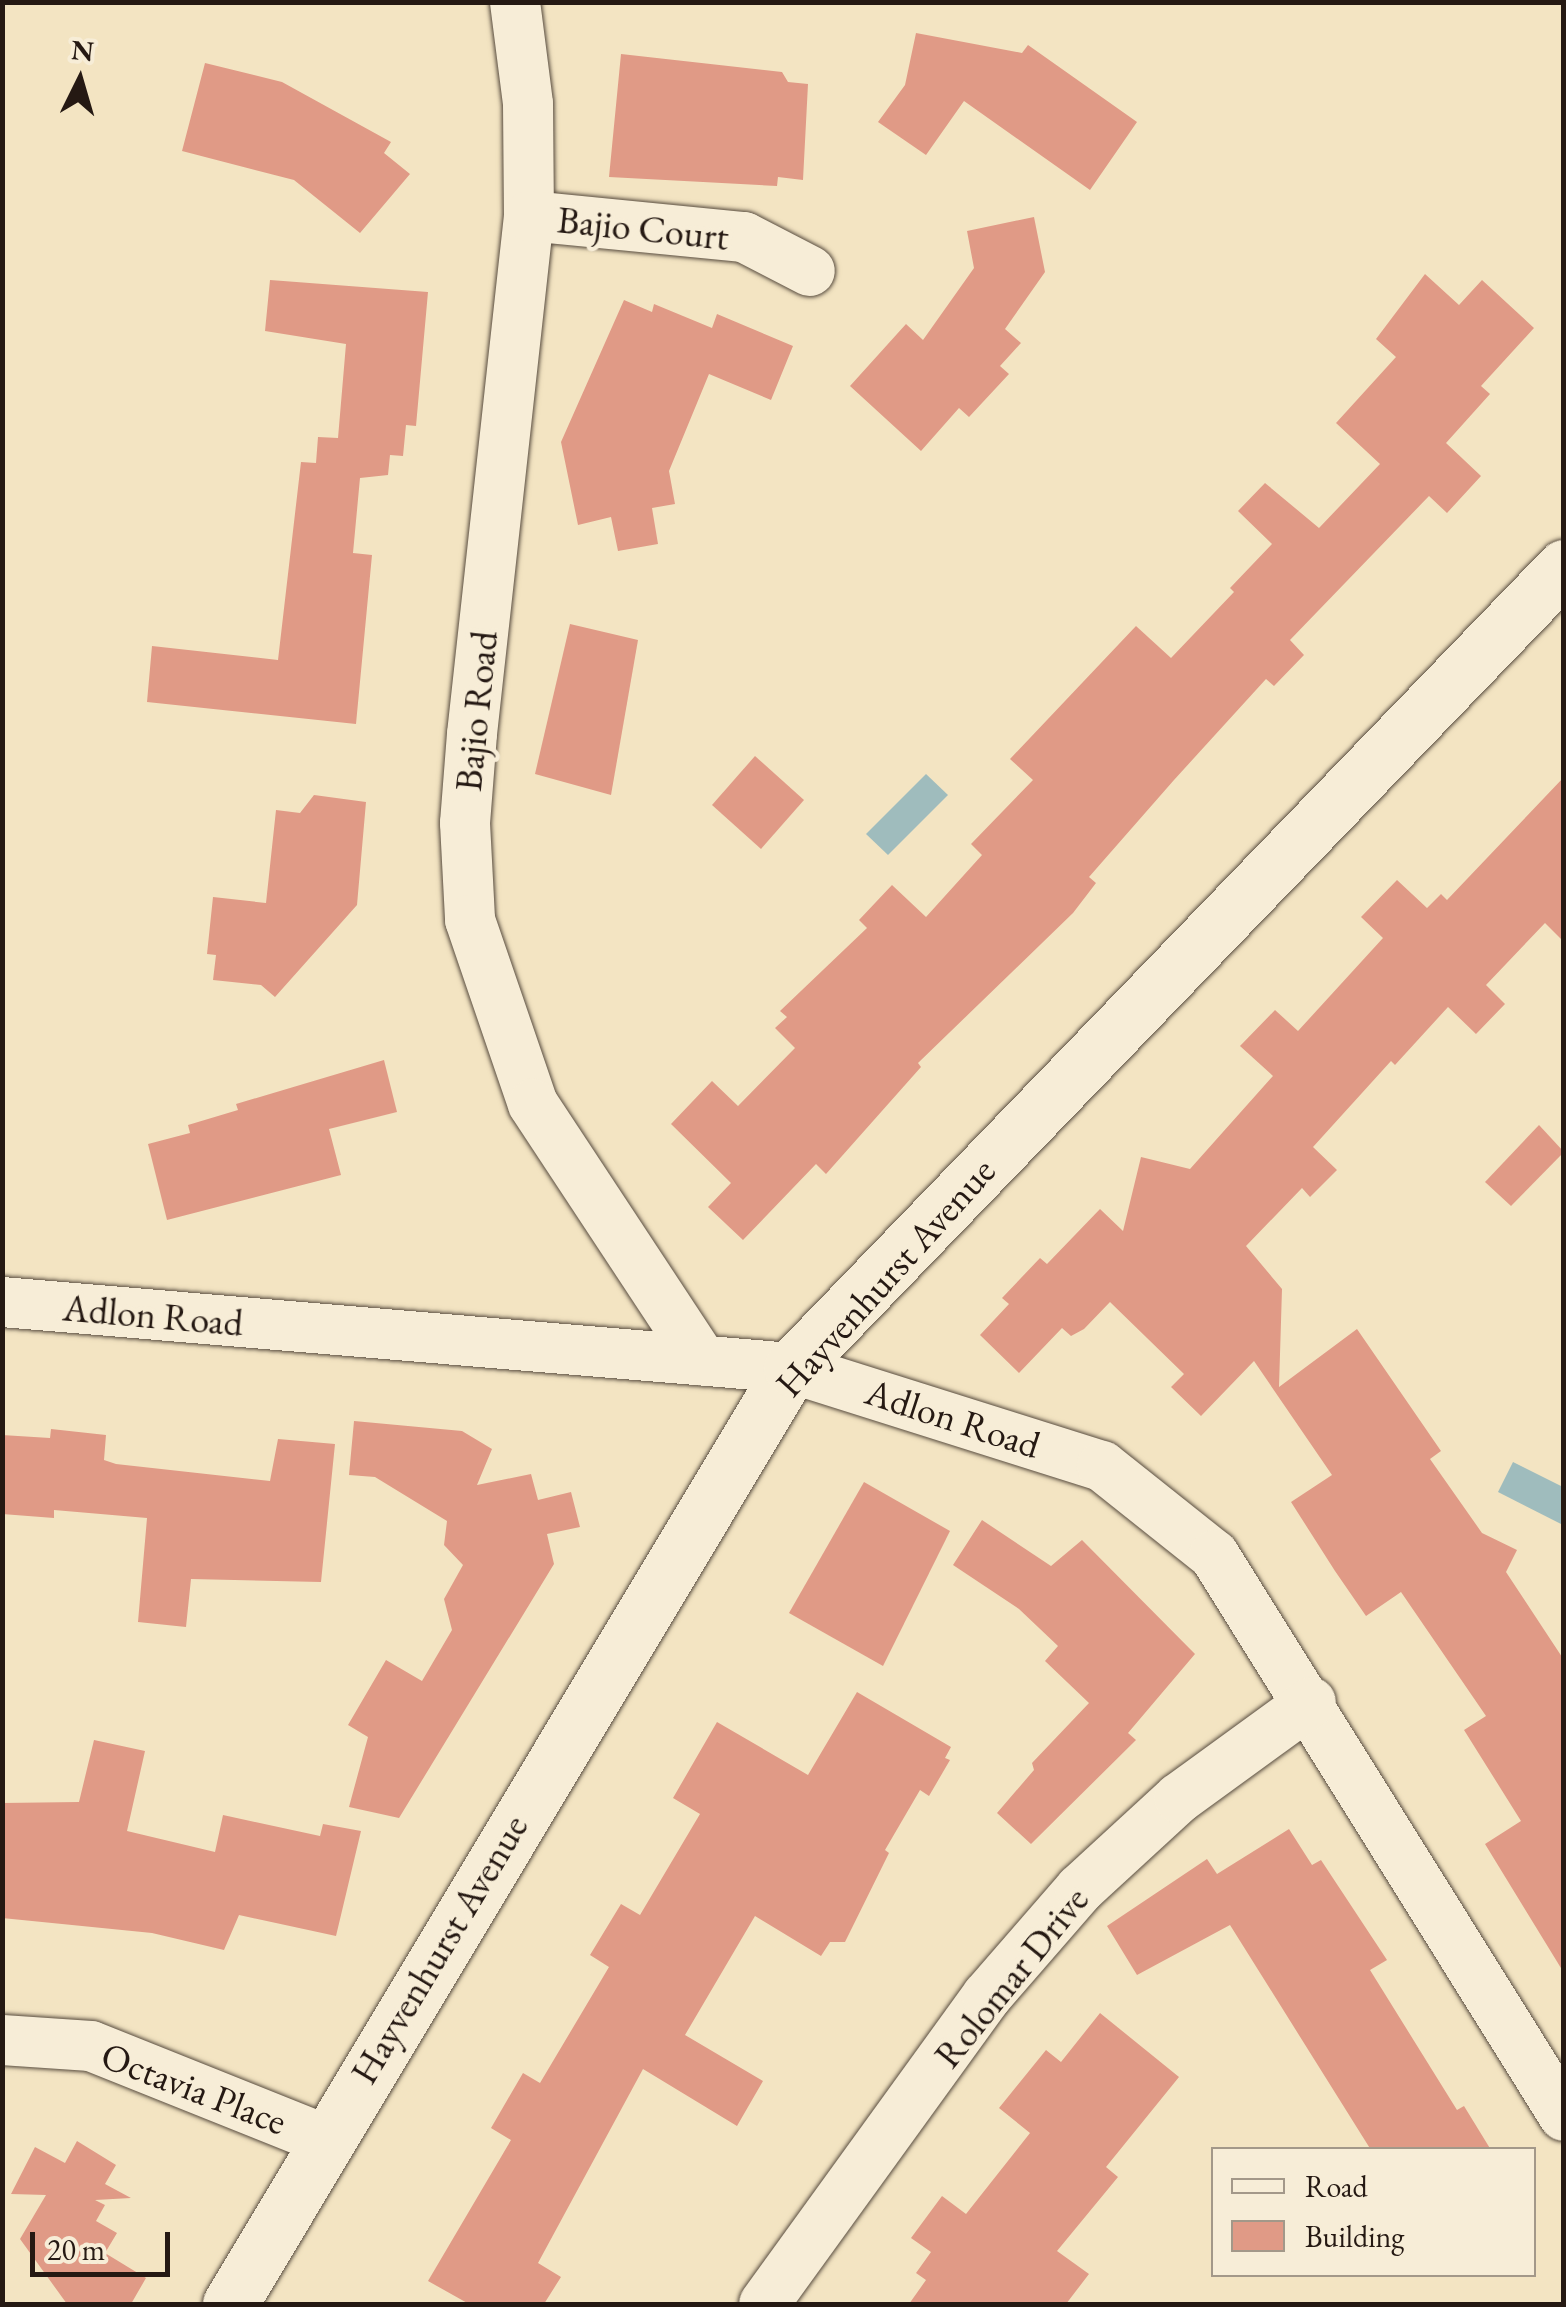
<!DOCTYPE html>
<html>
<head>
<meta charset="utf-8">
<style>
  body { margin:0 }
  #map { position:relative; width:1566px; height:2307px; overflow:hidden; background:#f3e4c2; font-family:"EB Garamond",serif }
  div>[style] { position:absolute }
  .water>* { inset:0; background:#9fbcbd }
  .building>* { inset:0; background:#e09a86 }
  .roads { filter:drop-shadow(0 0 2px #584c3f) drop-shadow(0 0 2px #584c3f) }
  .minor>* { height:50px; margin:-25px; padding:0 25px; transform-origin:25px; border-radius:25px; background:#f7edd7 }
  .secondary>* { height:55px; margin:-27.5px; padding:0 27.5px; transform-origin:27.5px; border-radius:27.5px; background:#f7edd7 }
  span { translate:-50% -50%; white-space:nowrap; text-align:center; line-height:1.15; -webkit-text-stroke:9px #f7edd7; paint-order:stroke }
  .street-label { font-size:38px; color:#251913 }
  .frame { position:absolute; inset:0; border:5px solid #251913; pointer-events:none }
  .legend { position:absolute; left:1211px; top:2147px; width:325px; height:130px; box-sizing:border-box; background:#f7edd7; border:2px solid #a39889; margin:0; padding:12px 18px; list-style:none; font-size:30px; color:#251913 }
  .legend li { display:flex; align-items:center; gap:20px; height:50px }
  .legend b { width:50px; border:2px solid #a39889 }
  .north { position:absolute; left:30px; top:30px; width:100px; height:100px; -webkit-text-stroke:8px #f7edd7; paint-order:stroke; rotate:5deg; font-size:28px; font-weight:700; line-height:40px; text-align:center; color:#251913 }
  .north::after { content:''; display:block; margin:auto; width:35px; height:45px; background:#251913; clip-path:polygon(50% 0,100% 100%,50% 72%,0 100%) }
  .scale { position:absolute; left:30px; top:2232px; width:140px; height:45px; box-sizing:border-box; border:5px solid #251913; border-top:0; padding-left:12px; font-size:30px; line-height:35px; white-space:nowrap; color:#251913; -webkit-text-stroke:8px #f7edd7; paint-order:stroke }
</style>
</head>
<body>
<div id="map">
  <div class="water">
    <div style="clip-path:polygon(926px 774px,948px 795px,888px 855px,866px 834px)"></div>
    <div style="clip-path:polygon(1513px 1462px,1563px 1487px,1563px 1525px,1498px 1492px)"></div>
  </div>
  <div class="building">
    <div style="clip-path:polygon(916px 33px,1022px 53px,1028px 45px,1137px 122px,1090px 190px,964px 101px,926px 155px,878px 122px,905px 85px)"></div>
    <div style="clip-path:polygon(621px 54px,782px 72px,788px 82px,808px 84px,803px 180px,778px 177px,777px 186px,609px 177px)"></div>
    <div style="clip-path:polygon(205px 63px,282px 82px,391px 142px,384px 153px,410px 174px,360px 233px,294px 180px,182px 151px)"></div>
    <div style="clip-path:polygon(1034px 217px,1045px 272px,1005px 329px,1021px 343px,1000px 366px,1009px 374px,969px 417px,959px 408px,921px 451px,850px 386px,906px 324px,923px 340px,974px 268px,967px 231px)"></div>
    <div style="clip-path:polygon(1425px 274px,1459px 305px,1482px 280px,1534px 328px,1481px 386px,1490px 394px,1446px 443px,1481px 476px,1447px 513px,1429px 496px,1290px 640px,1304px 655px,1274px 686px,1266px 679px,1174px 780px,1089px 877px,1096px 883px,1073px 913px,918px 1063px,921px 1067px,826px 1174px,816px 1164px,743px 1240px,708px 1207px,731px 1183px,671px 1124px,712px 1081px,738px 1106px,795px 1048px,775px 1028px,787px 1017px,780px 1011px,867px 928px,859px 920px,892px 885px,926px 917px,982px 855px,971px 844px,1033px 780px,1010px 759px,1136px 626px,1171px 658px,1234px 592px,1230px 588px,1272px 544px,1238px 511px,1265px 483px,1319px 528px,1380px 464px,1336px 423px,1396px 357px,1376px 339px)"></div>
    <div style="clip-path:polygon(270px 280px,428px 292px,416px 426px,406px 425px,403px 456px,390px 455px,388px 475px,360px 478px,353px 553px,372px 555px,356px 724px,147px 702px,152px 646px,278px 660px,301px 462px,316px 463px,318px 437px,338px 438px,346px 344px,265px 331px)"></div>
    <div style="clip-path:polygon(624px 300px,652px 312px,654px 304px,712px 328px,717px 314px,793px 346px,771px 400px,709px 374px,669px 471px,675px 504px,652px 508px,658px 544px,618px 551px,611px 517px,578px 525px,561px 442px)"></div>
    <div style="clip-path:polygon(570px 624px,638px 640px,611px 795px,535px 774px)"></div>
    <div style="clip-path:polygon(755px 756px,804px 800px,761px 849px,712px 805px)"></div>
    <div style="clip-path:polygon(1564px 777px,1564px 942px,1545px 923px,1486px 985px,1505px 1004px,1476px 1034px,1448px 1007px,1395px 1065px,1391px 1061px,1313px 1147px,1337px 1170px,1310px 1197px,1302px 1188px,1246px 1246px,1282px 1289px,1279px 1387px,1357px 1329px,1441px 1451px,1430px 1459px,1482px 1533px,1517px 1550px,1506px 1572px,1564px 1660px,1564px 1973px,1485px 1844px,1521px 1821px,1464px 1730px,1486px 1716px,1401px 1592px,1366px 1616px,1335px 1571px,1291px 1502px,1332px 1475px,1254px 1361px,1201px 1416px,1171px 1387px,1184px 1374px,1110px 1302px,1084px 1329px,1071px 1336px,1062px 1328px,1019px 1373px,980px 1335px,1009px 1304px,1002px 1298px,1040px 1258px,1047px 1264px,1100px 1209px,1123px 1231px,1141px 1157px,1190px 1169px,1273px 1076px,1240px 1046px,1275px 1010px,1298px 1031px,1383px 938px,1361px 917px,1397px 880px,1427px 908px,1441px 894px,1447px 900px)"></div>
    <div style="clip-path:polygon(314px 795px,366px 802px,357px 905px,275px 997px,261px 985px,213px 980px,216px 955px,207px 954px,213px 897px,266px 903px,276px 810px,300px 813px)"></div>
    <div style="clip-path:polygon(384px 1060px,397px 1112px,329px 1129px,341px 1175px,167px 1220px,148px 1144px,190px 1133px,188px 1125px,238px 1110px,236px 1104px)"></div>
    <div style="clip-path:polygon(1539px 1125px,1564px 1152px,1511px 1206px,1485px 1182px)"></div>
    <div style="clip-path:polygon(354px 1421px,462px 1431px,492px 1449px,477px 1485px,531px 1474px,538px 1500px,571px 1492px,580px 1527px,547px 1534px,554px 1564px,399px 1818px,349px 1807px,368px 1737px,348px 1725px,386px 1660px,422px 1681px,452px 1630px,444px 1599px,463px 1565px,444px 1545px,447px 1521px,375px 1477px,349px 1475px)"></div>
    <div style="clip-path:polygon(51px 1429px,106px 1435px,104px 1460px,116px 1464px,270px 1481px,278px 1439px,335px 1444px,321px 1582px,191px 1579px,186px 1627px,138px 1622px,147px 1518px,54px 1510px,54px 1518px,2px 1514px,2px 1435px,50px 1438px)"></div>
    <div style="clip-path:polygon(864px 1482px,950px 1531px,883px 1666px,789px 1613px)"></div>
    <div style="clip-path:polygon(982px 1520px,1051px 1566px,1082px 1540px,1195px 1654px,1128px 1733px,1136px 1740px,1031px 1844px,997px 1813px,1034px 1770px,1032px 1763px,1089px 1703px,1045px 1661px,1058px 1646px,1019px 1609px,953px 1565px)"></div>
    <div style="clip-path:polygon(857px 1692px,951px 1747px,945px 1758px,950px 1760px,929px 1796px,920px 1790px,885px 1850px,889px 1853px,845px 1942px,830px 1942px,821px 1956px,755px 1916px,685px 2035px,763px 2081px,737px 2126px,643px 2069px,538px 2263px,561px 2277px,544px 2304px,469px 2304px,428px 2281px,511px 2140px,491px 2128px,523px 2073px,540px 2083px,609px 1967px,590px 1955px,621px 1904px,640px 1915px,700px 1814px,673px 1798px,717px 1722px,808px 1775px)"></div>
    <div style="clip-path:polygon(94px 1740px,145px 1751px,127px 1831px,215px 1852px,223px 1815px,320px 1836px,323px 1824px,361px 1831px,336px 1936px,239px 1915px,224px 1950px,152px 1933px,2px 1918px,2px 1803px,79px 1802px)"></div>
    <div style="clip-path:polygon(1289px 1829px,1312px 1865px,1321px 1860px,1387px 1960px,1370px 1970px,1457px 2110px,1464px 2106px,1491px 2150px,1371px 2150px,1230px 1925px,1137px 1975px,1107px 1926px,1207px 1859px,1217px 1874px)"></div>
    <div style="clip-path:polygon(1100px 2013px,1179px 2077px,1106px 2167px,1118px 2177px,1057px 2251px,1089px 2274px,1066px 2304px,909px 2304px,926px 2280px,916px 2273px,931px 2252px,911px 2238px,942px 2196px,966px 2214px,1030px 2133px,999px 2108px,1046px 2050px,1061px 2062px)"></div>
    <div style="clip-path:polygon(77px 2141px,116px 2165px,105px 2184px,131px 2198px,95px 2200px,105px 2205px,96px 2221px,117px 2233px,105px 2253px,146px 2278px,131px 2304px,67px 2304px,20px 2239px,46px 2195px,11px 2194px,35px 2147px,65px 2163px)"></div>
  </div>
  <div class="roads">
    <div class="minor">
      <div style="left:515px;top:2px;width:103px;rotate:82.7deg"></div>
      <div style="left:528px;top:104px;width:112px;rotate:89.5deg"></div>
      <div style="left:529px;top:216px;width:521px;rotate:96.28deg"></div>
      <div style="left:472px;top:734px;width:89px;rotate:94.5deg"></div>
      <div style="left:465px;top:823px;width:97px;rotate:87deg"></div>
      <div style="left:470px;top:920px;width:194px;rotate:71.1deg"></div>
      <div style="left:533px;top:1104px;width:307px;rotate:56.6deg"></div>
      <div style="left:529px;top:216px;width:216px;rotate:5.6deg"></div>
      <div style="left:744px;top:237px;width:74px;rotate:27.3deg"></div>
      <div style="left:2px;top:1302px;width:792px;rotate:4.78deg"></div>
      <div style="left:791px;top:1368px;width:326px;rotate:17.5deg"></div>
      <div style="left:1102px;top:1466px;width:143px;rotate:38.5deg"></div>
      <div style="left:1214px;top:1555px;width:661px;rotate:58.04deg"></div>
      <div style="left:2px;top:2040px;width:89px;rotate:3.9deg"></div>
      <div style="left:91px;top:2046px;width:251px;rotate:21.8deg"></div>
      <div style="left:764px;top:2304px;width:380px;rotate:-54.1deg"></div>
      <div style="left:987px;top:1996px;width:142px;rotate:-49deg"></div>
      <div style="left:1080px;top:1889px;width:134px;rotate:-42.6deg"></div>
      <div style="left:1179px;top:1798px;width:163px;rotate:-36deg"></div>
    </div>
    <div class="secondary">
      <div style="left:230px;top:2304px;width:1091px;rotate:-59.06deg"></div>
      <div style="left:791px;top:1368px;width:1113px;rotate:-46.02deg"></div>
    </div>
  </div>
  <div class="street-label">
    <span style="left:643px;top:228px;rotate:6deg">Bajio Court</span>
    <span style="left:476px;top:711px;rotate:-84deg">Bajio Road</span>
    <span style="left:885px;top:1277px;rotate:-48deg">Hayvenhurst Avenue</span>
    <span style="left:153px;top:1315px;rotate:5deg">Adlon Road</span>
    <span style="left:953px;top:1418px;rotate:18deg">Adlon Road</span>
    <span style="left:439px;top:1949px;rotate:-59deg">Hayvenhurst Avenue</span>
    <span style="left:1011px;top:1977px;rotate:-51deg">Rolomar Drive</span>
    <span style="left:194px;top:2088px;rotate:21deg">Octavia Place</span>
  </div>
  <div class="frame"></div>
  <ul class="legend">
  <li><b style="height:12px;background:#f7edd7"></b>Road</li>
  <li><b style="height:28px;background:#e09a86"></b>Building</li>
  </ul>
  <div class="north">N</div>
  <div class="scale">20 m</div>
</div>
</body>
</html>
